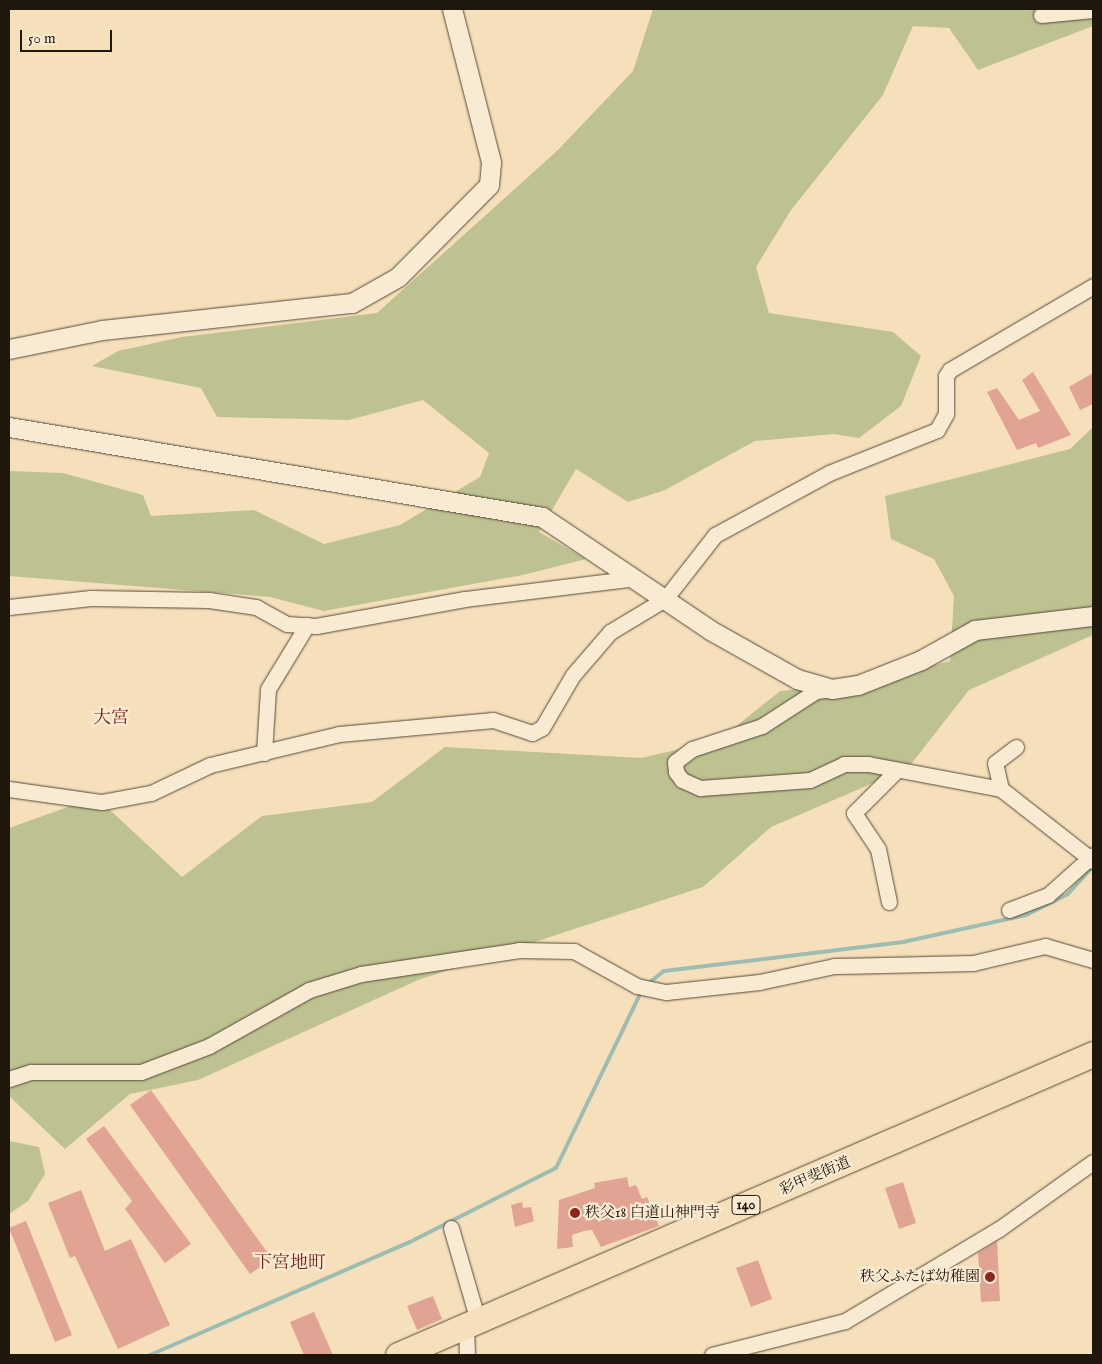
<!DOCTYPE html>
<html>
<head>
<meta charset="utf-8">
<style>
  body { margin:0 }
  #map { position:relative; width:1102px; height:1364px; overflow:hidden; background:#f6e0bb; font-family:"IM FELL English","Noto Serif JP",serif }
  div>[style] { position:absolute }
  .green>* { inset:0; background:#bdc290 }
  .stream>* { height:4px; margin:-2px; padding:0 2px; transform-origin:2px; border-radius:2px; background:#9dbdb2 }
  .building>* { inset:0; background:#e1a393 }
  .roads { filter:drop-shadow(0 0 1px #564938) drop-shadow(0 0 1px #564938) }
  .minor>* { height:15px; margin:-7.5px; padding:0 7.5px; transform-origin:7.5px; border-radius:7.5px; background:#f9ebd3 }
  .tertiary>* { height:19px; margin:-9.5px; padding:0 9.5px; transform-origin:9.5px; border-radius:9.5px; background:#f9ebd3 }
  .trunk>* { height:25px; margin:-12.5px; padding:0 12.5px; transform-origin:12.5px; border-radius:12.5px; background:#f6e0bb }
  .dots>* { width:14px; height:14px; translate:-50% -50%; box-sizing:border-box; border:2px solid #f9ebd3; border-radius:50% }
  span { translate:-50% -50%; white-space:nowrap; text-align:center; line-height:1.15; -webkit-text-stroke:4.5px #f9ebd3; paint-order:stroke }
  .shield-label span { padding:1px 4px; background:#f9ebd3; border:1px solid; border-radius:4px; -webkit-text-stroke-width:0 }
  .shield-label { font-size:14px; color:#20170c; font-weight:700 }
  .street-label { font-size:15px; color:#20170c }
  .poi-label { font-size:15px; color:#20170c }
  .left { translate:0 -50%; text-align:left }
  .right { translate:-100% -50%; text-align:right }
  .quarter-label { font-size:18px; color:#7a1f14 }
  .frame { position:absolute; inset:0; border:10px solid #20170c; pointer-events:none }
  .scale { position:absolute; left:20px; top:30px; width:92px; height:22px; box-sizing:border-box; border:2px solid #20170c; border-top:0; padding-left:6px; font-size:15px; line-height:18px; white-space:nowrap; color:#20170c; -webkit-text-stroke:4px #f9ebd3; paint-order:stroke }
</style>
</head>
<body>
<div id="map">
  <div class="green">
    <div style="clip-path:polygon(653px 9px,1093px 9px,1093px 26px,978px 70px,949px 28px,913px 26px,883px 95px,791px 210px,756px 267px,769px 313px,893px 332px,921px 356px,901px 406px,859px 438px,834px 434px,755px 441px,665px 490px,628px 502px,576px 469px,539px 532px,586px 559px,523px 575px,324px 611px,270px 597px,9px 576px,9px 471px,63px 473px,143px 495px,151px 516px,254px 510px,324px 544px,400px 525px,480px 477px,489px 453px,423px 400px,349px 420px,217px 417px,201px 388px,92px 366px,118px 351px,182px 337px,377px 313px,558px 150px,633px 71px)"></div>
    <div style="clip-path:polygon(1093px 427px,1093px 635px,969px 690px,908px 768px,771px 827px,703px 887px,418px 980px,198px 1080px,130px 1094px,65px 1149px,9px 1096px,9px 828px,96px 797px,182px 877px,262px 816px,372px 802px,445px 747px,641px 758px,719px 740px,780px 691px,870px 682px,950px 661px,954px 596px,934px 559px,891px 539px,885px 496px,1070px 449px)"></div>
    <div style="clip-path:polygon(9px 1141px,39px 1147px,45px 1174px,28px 1201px,9px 1214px)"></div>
  </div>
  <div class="stream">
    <div style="left:649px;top:983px;width:19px;rotate:-39deg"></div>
    <div style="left:664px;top:971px;width:241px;rotate:-6.9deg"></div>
    <div style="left:903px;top:942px;width:126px;rotate:-12.4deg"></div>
    <div style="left:1026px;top:915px;width:47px;rotate:-26.6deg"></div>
    <div style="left:1068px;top:894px;width:38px;rotate:-48deg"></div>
    <div style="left:150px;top:1355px;width:283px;rotate:-23.5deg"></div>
    <div style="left:410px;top:1242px;width:164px;rotate:-26.9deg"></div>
    <div style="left:556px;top:1168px;width:195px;rotate:-64.2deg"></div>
  </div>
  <div class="building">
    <div style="clip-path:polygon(1033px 372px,1071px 435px,1038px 448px,1036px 443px,1017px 450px,987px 392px,997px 388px,1019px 420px,1040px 411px,1022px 380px)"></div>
    <div style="clip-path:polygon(1093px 373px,1093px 404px,1080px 410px,1069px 387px)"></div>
    <div style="clip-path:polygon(151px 1090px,272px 1259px,250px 1274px,130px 1105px)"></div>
    <div style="clip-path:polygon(104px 1126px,191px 1244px,165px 1263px,125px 1209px,132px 1201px,86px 1139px)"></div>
    <div style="clip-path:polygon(627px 1177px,629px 1187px,636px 1185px,642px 1199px,647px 1197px,659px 1226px,601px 1247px,592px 1230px,584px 1231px,572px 1235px,573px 1247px,557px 1249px,559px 1200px,595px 1188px,594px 1183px)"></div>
    <div style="clip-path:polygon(903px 1182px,916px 1223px,899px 1229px,885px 1188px)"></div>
    <div style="clip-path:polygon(81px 1190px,105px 1251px,131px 1239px,170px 1325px,118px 1349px,75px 1256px,70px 1258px,48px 1203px)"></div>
    <div style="clip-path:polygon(522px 1202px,523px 1208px,531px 1207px,534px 1221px,515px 1227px,511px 1205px)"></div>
    <div style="clip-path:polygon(26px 1221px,72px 1335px,55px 1342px,9px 1228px)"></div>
    <div style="clip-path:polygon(997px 1241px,1000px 1301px,981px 1302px,978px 1253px)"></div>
    <div style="clip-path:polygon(758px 1260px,772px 1299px,751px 1307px,736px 1268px)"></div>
    <div style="clip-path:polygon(433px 1296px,442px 1319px,417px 1330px,407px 1306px)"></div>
    <div style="clip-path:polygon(314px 1312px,333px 1355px,304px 1355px,290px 1322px)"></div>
  </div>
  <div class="roads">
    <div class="minor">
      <div style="left:1041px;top:15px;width:52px;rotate:-5.5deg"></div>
      <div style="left:9px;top:607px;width:82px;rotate:-6.3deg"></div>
      <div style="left:91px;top:598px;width:118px;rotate:1deg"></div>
      <div style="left:209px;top:600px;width:48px;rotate:8.5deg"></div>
      <div style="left:256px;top:607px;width:35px;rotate:29deg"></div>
      <div style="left:287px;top:624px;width:29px;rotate:4deg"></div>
      <div style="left:316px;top:626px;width:151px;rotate:-10.3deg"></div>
      <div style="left:465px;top:599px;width:165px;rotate:-7deg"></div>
      <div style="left:832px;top:689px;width:16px;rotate:173deg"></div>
      <div style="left:816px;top:691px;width:64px;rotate:147.1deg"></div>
      <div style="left:762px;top:726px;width:74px;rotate:161.8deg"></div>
      <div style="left:692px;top:749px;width:21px;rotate:143deg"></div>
      <div style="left:675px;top:762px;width:10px;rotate:84deg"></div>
      <div style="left:676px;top:772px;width:10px;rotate:53deg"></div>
      <div style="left:682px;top:780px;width:20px;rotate:24deg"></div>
      <div style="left:700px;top:788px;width:110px;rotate:-4.2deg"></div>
      <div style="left:810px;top:780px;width:38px;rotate:-25deg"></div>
      <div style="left:844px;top:764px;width:24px"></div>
      <div style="left:868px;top:764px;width:135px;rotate:10.6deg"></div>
      <div style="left:1016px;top:747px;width:26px;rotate:143deg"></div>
      <div style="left:995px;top:763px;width:27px;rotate:77deg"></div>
      <div style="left:1001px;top:789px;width:117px;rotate:38deg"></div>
      <div style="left:264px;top:753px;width:64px;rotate:-86.4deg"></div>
      <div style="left:268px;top:689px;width:75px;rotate:-58.6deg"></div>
      <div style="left:9px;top:789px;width:94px;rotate:8deg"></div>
      <div style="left:102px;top:802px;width:50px;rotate:-10.4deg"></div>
      <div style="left:151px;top:793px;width:65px;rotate:-25.4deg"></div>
      <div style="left:210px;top:765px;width:133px;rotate:-13.5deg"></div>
      <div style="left:339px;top:734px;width:155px;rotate:-5.2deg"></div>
      <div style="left:493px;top:720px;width:41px;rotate:18.4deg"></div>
      <div style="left:532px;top:733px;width:11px;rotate:-27deg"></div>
      <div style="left:542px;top:728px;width:61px;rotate:-59.7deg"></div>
      <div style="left:573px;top:675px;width:57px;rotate:-49.3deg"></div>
      <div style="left:610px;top:632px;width:64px;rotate:-31deg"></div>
      <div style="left:665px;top:599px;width:81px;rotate:-52deg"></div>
      <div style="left:715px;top:535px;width:130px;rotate:-28.5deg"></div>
      <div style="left:829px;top:473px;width:116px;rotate:-21.7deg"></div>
      <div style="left:937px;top:430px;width:18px;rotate:-61deg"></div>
      <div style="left:946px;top:414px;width:38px;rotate:-90deg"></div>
      <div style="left:946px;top:376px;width:7px;rotate:-56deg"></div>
      <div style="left:950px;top:370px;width:166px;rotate:-30.4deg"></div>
      <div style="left:889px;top:902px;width:54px;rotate:-101.7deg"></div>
      <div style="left:878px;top:849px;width:43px;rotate:-123.7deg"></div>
      <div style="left:854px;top:813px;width:61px;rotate:-45deg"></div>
      <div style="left:1009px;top:910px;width:42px;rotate:-21deg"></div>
      <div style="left:1048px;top:895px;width:60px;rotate:-41.6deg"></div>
      <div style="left:9px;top:1079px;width:23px;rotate:-18deg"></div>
      <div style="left:31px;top:1072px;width:110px"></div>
      <div style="left:141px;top:1072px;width:73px;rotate:-20.9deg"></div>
      <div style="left:209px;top:1046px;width:115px;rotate:-29.2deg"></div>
      <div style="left:309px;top:990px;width:54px;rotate:-17.1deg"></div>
      <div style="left:361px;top:974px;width:160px;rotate:-8.6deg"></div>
      <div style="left:519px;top:950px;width:55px;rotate:1deg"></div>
      <div style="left:574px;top:951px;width:72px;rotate:29.1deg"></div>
      <div style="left:637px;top:986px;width:30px;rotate:12deg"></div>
      <div style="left:666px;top:992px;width:94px;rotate:-6.1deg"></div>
      <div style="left:759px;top:982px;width:77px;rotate:-12deg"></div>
      <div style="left:834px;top:966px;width:139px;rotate:-1.2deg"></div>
      <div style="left:973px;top:963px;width:74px;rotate:-13.3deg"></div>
      <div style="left:1045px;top:946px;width:50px;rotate:16.3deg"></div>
      <div style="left:451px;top:1228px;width:97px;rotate:73.8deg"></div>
      <div style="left:466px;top:1326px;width:29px;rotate:88deg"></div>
      <div style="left:712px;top:1355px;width:137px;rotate:-14.3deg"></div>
      <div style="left:845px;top:1321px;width:179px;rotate:-30.9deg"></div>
      <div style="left:999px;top:1229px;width:115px;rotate:-35.5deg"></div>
    </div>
    <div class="tertiary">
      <div style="left:9px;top:349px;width:95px;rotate:-11.5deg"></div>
      <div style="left:102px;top:330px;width:251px;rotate:-6.2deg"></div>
      <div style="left:352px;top:303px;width:53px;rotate:-29.5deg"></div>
      <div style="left:398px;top:277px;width:129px;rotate:-45.3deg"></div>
      <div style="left:489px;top:185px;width:23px;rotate:-85deg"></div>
      <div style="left:491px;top:162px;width:158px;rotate:-104.3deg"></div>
      <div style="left:9px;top:427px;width:541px;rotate:9.58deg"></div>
      <div style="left:542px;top:517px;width:202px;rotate:33.9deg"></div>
      <div style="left:710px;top:630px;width:100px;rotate:29.4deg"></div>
      <div style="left:797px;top:679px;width:36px;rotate:16deg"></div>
      <div style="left:832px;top:689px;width:26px;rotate:-9deg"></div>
      <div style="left:858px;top:685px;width:68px;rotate:-21.6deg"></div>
      <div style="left:921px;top:660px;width:62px;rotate:-29.1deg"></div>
      <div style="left:975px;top:630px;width:119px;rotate:-6.8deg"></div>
    </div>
    <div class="trunk">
      <div style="left:398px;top:1355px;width:757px;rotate:-23.42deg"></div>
    </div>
  </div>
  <div class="dots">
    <div style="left:575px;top:1213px;background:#8f2418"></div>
    <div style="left:990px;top:1277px;background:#8f2418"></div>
  </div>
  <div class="shield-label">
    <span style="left:746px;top:1205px">140</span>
  </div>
  <div class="street-label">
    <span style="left:815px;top:1176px;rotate:-23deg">彩甲斐街道</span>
  </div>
  <div class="poi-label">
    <span class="left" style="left:585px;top:1213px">秩父18 白道山神門寺</span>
    <span class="right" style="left:980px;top:1277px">秩父ふたば幼稚園</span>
  </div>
  <div class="quarter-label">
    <span style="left:111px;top:719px">大宮</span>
    <span style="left:290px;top:1264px">下宮地町</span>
  </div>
  <div class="frame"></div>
  <div class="scale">50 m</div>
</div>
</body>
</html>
